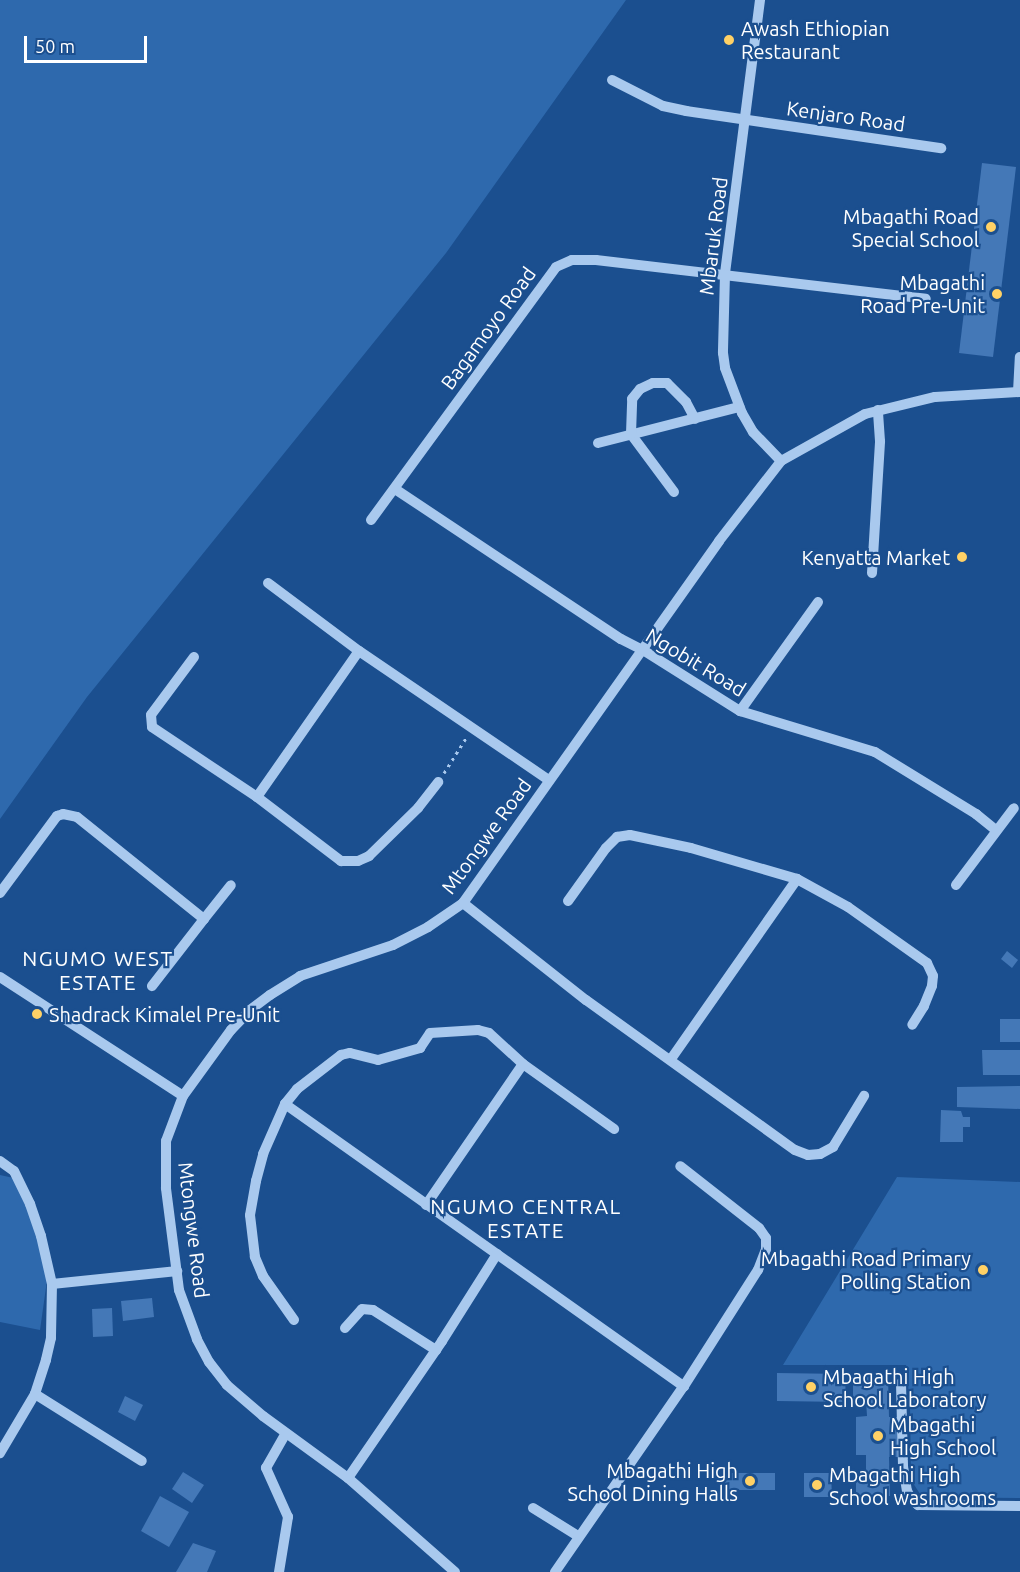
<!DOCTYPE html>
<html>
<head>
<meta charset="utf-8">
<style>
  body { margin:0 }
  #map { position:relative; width:1020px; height:1572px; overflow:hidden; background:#1b4f8f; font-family:Ubuntu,sans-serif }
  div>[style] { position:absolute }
  .green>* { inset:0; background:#2e69ad }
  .building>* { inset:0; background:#4478b7 }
  .path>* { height:3px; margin-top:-1.5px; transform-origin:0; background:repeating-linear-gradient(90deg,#a9c9ee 0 3px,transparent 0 7.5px) }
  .minor>* { height:10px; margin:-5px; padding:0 5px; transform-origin:5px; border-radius:5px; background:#a9c9ee }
  .dots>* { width:16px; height:16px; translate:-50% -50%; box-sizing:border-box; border:3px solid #1b4f8f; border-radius:50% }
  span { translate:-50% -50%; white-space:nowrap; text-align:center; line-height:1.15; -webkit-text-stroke:4.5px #1b4f8f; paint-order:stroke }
  .poi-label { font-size:20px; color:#fff }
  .left { translate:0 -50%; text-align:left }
  .right { translate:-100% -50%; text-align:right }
  .street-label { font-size:20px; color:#fff }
  .neighbourhood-label { font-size:21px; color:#fff; letter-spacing:1.5px }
  .scale { position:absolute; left:24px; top:36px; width:123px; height:27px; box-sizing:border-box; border:3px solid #fff; border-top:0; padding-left:8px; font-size:18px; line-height:21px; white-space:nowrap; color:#fff; -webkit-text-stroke:4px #1b4f8f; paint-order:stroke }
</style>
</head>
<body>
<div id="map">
  <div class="green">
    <div style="clip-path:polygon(0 0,626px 0,446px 253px,87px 697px,0 819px)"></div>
    <div style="clip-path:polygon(0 1175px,18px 1179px,49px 1266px,40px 1330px,0 1322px)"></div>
    <div style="clip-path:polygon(897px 1177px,1020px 1182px,1020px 1498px,922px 1497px,911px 1480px,910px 1404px,906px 1365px,783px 1365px)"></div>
  </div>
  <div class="building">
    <div style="clip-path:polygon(982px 163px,1016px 167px,993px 357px,959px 353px)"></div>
    <div style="clip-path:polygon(1007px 951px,1018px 960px,1012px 968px,1001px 959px)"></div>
    <div style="clip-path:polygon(1000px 1019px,1020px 1019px,1020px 1042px,1000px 1042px)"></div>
    <div style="clip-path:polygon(982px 1050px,1020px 1050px,1020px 1075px,983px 1075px)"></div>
    <div style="clip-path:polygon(1020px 1086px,1020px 1109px,957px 1107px,957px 1087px)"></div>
    <div style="clip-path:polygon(941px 1110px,961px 1111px,963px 1117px,970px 1117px,970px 1127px,963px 1127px,963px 1142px,940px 1142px)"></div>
    <div style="clip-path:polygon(152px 1298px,154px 1317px,123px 1321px,121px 1301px)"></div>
    <div style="clip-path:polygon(112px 1308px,113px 1336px,93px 1337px,92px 1309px)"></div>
    <div style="clip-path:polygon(777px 1373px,845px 1374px,846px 1402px,777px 1401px)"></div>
    <div style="clip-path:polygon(853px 1375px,888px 1375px,889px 1417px,898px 1417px,901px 1457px,889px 1457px,890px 1496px,856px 1497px,856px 1477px,866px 1477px,866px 1455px,856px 1455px,856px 1417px,867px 1416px,866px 1400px,853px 1400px)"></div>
    <div style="clip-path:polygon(125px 1396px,143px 1405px,135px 1421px,118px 1412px)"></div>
    <div style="clip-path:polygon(183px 1472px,204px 1485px,192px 1503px,172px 1489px)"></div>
    <div style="clip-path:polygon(724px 1473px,775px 1473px,775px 1490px,725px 1490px)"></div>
    <div style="clip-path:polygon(804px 1473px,831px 1473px,832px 1497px,804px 1497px)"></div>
    <div style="clip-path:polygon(160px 1496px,189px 1512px,169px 1547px,141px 1531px)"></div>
    <div style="clip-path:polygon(193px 1543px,216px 1551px,207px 1572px,176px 1572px)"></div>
  </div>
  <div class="path">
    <div style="left:444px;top:773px;width:41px;rotate:-57.8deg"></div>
  </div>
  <div class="minor">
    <div style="left:760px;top:0;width:276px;rotate:97.3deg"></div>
    <div style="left:725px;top:274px;width:79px;rotate:91.5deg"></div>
    <div style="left:723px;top:353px;width:15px;rotate:82deg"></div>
    <div style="left:725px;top:368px;width:48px;rotate:69.3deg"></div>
    <div style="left:742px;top:413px;width:22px;rotate:60deg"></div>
    <div style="left:753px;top:432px;width:40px;rotate:46deg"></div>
    <div style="left:612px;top:80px;width:57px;rotate:27deg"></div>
    <div style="left:663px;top:106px;width:24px;rotate:12deg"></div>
    <div style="left:686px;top:111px;width:258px;rotate:8.3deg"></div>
    <div style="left:1018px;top:392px;width:35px;rotate:-87deg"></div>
    <div style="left:598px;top:443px;width:146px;rotate:-14.3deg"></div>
    <div style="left:395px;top:489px;width:271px;rotate:33.6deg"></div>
    <div style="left:621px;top:639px;width:25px;rotate:27deg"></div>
    <div style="left:643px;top:650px;width:115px;rotate:32.2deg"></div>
    <div style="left:740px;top:711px;width:141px;rotate:16.9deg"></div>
    <div style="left:875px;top:752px;width:119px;rotate:31.5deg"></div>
    <div style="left:976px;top:814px;width:26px;rotate:39deg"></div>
    <div style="left:674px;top:492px;width:72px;rotate:-126.6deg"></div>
    <div style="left:631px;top:434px;width:35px;rotate:-88deg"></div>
    <div style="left:632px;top:399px;width:13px;rotate:-51deg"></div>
    <div style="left:640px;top:389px;width:14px;rotate:-25deg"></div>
    <div style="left:653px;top:383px;width:14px"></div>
    <div style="left:667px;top:383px;width:27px;rotate:45deg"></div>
    <div style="left:686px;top:402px;width:19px;rotate:62deg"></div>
    <div style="left:371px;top:520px;width:313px;rotate:-53.8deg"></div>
    <div style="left:556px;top:267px;width:17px;rotate:-24deg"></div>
    <div style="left:572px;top:260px;width:24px"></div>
    <div style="left:596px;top:260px;width:332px;rotate:6.7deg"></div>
    <div style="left:872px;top:573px;width:132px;rotate:-86.5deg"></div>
    <div style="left:880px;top:441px;width:31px;rotate:-94deg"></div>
    <div style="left:268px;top:583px;width:114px;rotate:36.8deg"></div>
    <div style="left:359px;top:651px;width:230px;rotate:34.2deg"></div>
    <div style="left:194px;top:657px;width:72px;rotate:126.6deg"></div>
    <div style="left:151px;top:715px;width:12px;rotate:85deg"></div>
    <div style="left:152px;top:727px;width:126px;rotate:33.7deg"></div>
    <div style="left:257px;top:797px;width:106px;rotate:37.3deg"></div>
    <div style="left:341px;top:861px;width:17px"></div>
    <div style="left:358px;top:861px;width:12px;rotate:-24deg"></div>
    <div style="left:369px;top:856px;width:69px;rotate:-44.4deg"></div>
    <div style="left:418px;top:808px;width:33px;rotate:-52deg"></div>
    <div style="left:740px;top:711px;width:134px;rotate:-54.4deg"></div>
    <div style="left:257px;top:797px;width:178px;rotate:-55.1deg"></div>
    <div style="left:956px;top:885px;width:96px;rotate:-53deg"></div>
    <div style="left:0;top:893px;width:96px;rotate:-53.5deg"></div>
    <div style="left:57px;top:816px;width:6px;rotate:-18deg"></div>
    <div style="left:63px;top:814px;width:14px;rotate:12deg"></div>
    <div style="left:77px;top:817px;width:163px;rotate:38.8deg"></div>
    <div style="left:204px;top:919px;width:85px;rotate:127.8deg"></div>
    <div style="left:568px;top:901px;width:65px;rotate:-54.4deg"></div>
    <div style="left:606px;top:848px;width:16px;rotate:-45deg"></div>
    <div style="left:617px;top:837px;width:13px;rotate:-9deg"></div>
    <div style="left:630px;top:835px;width:62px;rotate:12deg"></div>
    <div style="left:691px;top:848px;width:110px;rotate:16.3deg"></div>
    <div style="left:797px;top:879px;width:58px;rotate:28.8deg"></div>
    <div style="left:848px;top:907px;width:97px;rotate:35.3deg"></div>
    <div style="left:927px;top:963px;width:14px;rotate:65deg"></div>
    <div style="left:933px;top:976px;width:10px;rotate:96deg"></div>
    <div style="left:932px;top:986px;width:22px;rotate:112deg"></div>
    <div style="left:924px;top:1006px;width:22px;rotate:122deg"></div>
    <div style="left:463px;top:903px;width:157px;rotate:38.3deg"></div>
    <div style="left:586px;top:1000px;width:257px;rotate:35.7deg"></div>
    <div style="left:795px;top:1150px;width:14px;rotate:21deg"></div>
    <div style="left:808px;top:1155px;width:12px;rotate:-5deg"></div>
    <div style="left:820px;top:1154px;width:15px;rotate:-28deg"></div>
    <div style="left:833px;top:1147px;width:60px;rotate:-58.7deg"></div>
    <div style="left:204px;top:919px;width:43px;rotate:-51.5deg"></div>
    <div style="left:0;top:977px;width:218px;rotate:33deg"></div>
    <div style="left:671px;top:1059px;width:220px;rotate:-55deg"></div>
    <div style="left:285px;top:1104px;width:489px;rotate:35.3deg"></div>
    <div style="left:0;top:1161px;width:17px;rotate:36deg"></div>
    <div style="left:14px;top:1171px;width:37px;rotate:64deg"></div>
    <div style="left:30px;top:1204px;width:34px;rotate:71deg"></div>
    <div style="left:41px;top:1236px;width:49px;rotate:77.1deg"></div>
    <div style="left:52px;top:1284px;width:54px;rotate:91.1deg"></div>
    <div style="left:51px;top:1338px;width:23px;rotate:103deg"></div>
    <div style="left:46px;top:1360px;width:36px;rotate:108deg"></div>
    <div style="left:35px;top:1394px;width:69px;rotate:120.7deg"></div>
    <div style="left:426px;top:1205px;width:171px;rotate:-55.5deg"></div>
    <div style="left:52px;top:1284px;width:126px;rotate:-5.9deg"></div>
    <div style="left:294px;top:1320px;width:54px;rotate:-125.2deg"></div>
    <div style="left:263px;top:1276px;width:21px;rotate:-113deg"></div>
    <div style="left:255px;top:1257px;width:42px;rotate:-96.8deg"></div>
    <div style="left:250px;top:1215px;width:35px;rotate:-80deg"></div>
    <div style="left:256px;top:1181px;width:28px;rotate:-75deg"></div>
    <div style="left:263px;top:1154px;width:55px;rotate:-66.3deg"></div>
    <div style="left:285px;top:1104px;width:19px;rotate:-51deg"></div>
    <div style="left:297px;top:1089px;width:56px;rotate:-37.7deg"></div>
    <div style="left:341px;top:1055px;width:9px;rotate:-13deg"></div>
    <div style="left:350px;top:1053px;width:29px;rotate:14deg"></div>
    <div style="left:378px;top:1060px;width:44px;rotate:-15.9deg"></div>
    <div style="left:420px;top:1048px;width:18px;rotate:-56deg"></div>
    <div style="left:430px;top:1033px;width:48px;rotate:-3.6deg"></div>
    <div style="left:478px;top:1030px;width:11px;rotate:15deg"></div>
    <div style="left:489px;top:1033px;width:46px;rotate:42.4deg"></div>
    <div style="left:523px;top:1064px;width:112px;rotate:35.5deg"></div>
    <div style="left:345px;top:1328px;width:25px;rotate:-48deg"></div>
    <div style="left:362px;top:1309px;width:11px;rotate:5deg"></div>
    <div style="left:373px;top:1310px;width:75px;rotate:32.4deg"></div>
    <div style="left:901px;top:1383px;width:83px;rotate:88.6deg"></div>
    <div style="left:903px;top:1466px;width:25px;rotate:81deg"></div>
    <div style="left:907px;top:1491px;width:10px;rotate:61deg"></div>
    <div style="left:912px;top:1500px;width:8px;rotate:40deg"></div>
    <div style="left:918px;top:1505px;width:102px;rotate:0.6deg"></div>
    <div style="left:35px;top:1394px;width:126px;rotate:32.1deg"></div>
    <div style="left:348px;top:1478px;width:166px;rotate:-55.5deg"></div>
    <div style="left:442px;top:1341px;width:103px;rotate:-57.7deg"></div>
    <div style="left:533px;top:1508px;width:53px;rotate:31.9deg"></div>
    <div style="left:279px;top:1572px;width:56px;rotate:-80.7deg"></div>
    <div style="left:288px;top:1517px;width:54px;rotate:-114.2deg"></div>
    <div style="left:266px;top:1468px;width:40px;rotate:-60.3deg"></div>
    <div style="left:455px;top:1572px;width:142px;rotate:-138.7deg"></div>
    <div style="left:348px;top:1478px;width:105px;rotate:-143.9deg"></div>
    <div style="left:263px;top:1416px;width:48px;rotate:-139.3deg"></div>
    <div style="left:227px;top:1385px;width:29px;rotate:-128deg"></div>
    <div style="left:209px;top:1362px;width:26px;rotate:-118deg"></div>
    <div style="left:197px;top:1339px;width:52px;rotate:-110.2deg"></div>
    <div style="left:179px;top:1290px;width:103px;rotate:-97.3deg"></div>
    <div style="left:166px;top:1188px;width:47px;rotate:-90deg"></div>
    <div style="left:166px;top:1141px;width:48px;rotate:-69.3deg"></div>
    <div style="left:183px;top:1096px;width:82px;rotate:-54deg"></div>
    <div style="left:231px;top:1030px;width:28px;rotate:-46deg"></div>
    <div style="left:250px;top:1010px;width:25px;rotate:-37deg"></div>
    <div style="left:270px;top:995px;width:36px;rotate:-32deg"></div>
    <div style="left:300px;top:976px;width:98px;rotate:-18.4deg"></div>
    <div style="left:393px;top:945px;width:39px;rotate:-27deg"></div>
    <div style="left:428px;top:927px;width:42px;rotate:-34.4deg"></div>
    <div style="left:463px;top:903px;width:443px;rotate:-54.7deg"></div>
    <div style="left:719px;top:541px;width:101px;rotate:-52.2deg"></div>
    <div style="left:781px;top:461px;width:96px;rotate:-29.2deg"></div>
    <div style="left:865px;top:414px;width:72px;rotate:-13.7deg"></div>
    <div style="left:935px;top:397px;width:85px;rotate:-3.4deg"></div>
    <div style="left:555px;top:1572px;width:226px;rotate:-55.3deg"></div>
    <div style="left:684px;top:1386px;width:138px;rotate:-57.5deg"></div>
    <div style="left:758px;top:1270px;width:22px;rotate:-69deg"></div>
    <div style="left:766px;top:1249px;width:11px;rotate:-90deg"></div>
    <div style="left:766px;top:1238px;width:12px;rotate:-125deg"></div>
    <div style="left:759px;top:1228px;width:100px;rotate:-141.9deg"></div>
  </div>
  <div class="dots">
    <div style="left:729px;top:40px;background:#ffd166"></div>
    <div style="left:991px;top:227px;background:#ffd166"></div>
    <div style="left:997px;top:294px;background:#ffd166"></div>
    <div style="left:962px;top:557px;background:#ffd166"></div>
    <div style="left:37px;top:1014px;background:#ffd166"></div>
    <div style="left:983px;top:1270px;background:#ffd166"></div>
    <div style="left:811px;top:1387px;background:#ffd166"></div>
    <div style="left:878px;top:1436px;background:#ffd166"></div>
    <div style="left:750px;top:1481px;background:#ffd166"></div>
    <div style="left:817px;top:1485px;background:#ffd166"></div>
  </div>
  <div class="poi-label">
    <span class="left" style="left:741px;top:40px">Awash Ethiopian<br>Restaurant</span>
    <span class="right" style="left:979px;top:228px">Mbagathi Road<br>Special School</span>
    <span class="right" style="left:985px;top:294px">Mbagathi<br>Road Pre-Unit</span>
    <span class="right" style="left:950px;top:557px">Kenyatta Market</span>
    <span class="left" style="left:49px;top:1014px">Shadrack Kimalel Pre-Unit</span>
    <span class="right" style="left:971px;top:1270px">Mbagathi Road Primary<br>Polling Station</span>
    <span class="left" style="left:823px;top:1388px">Mbagathi High<br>School Laboratory</span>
    <span class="left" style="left:890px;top:1436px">Mbagathi<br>High School</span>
    <span class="right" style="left:738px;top:1482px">Mbagathi High<br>School Dining Halls</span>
    <span class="left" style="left:829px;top:1486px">Mbagathi High<br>School washrooms</span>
  </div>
  <div class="street-label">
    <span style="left:846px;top:116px;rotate:8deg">Kenjaro Road</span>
    <span style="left:713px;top:236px;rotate:-83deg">Mbaruk Road</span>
    <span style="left:488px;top:328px;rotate:-54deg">Bagamoyo Road</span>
    <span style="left:696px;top:662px;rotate:31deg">Ngobit Road</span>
    <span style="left:486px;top:836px;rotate:-54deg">Mtongwe Road</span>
    <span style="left:194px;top:1230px;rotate:83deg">Mtongwe Road</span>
  </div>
  <div class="neighbourhood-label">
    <span style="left:98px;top:970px">NGUMO WEST<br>ESTATE</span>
    <span style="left:526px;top:1218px">NGUMO CENTRAL<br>ESTATE</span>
  </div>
  <div class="scale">50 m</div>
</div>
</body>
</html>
